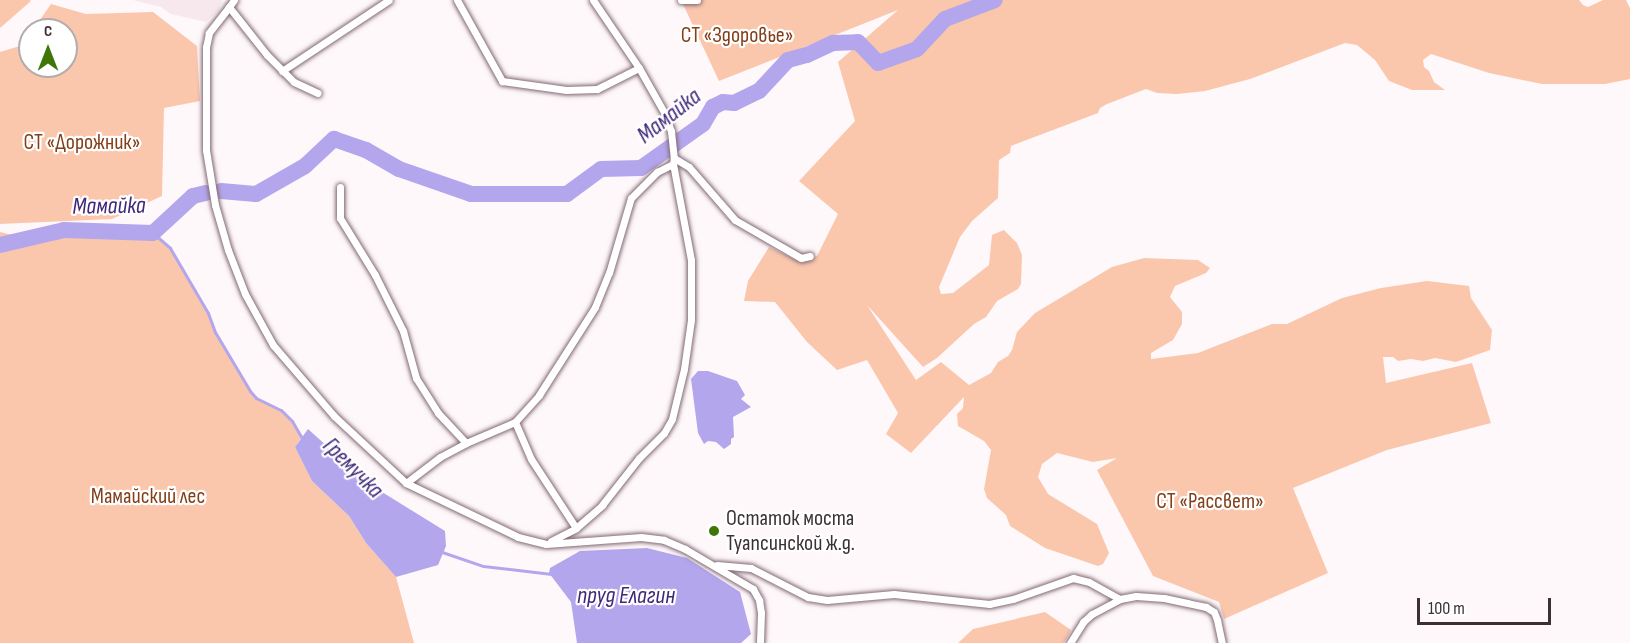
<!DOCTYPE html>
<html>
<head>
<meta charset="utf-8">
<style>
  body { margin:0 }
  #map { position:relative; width:1630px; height:643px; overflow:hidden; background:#fef8fb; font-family:"Sofia Sans Condensed",sans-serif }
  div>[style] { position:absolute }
  .built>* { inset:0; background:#f7e8ee }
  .green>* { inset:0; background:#fac7ad }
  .water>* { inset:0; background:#b3a6ec }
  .stream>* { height:3px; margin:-1.5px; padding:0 1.5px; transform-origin:1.5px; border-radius:1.5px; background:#b3a6ec }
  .river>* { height:16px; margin:-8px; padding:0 8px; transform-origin:8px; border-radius:8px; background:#b3a6ec }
  .roads { filter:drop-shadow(0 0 2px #836974) drop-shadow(0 0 2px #836974) }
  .minor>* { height:7px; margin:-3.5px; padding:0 3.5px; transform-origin:3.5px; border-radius:3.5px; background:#fff }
  .dots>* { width:16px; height:16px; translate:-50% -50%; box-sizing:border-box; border:3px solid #fff; border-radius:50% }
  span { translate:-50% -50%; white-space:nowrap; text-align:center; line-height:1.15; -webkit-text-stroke:4.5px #fff; paint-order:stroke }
  .park-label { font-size:22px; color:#823f19 }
  .poi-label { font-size:22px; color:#3b3035 }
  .left { translate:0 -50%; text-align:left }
  .water-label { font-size:24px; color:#402879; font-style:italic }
  .north { position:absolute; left:18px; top:18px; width:60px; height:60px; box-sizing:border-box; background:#fff; border:2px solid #b1acae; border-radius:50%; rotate:0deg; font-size:16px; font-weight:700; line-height:24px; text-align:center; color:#3b3035 }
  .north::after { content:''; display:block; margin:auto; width:21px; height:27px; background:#3f7607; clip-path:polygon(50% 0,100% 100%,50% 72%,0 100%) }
  .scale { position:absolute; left:1417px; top:598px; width:134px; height:27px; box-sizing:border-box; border:3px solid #3b3035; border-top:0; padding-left:8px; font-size:18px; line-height:21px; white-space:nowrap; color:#3b3035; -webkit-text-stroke:4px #fff; paint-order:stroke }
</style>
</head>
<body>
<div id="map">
  <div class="built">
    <div style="clip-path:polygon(133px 0,222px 0,219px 10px,206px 22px,171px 14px,161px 7px)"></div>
  </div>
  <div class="green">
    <div style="clip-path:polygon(0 0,30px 0,31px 1px,0 28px)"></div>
    <div style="clip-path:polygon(681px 0,1579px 0,1583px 5px,1588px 7px,1603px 0,1626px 0,1630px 8px,1630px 79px,1605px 84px,1542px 84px,1489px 73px,1431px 54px,1423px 60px,1424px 67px,1429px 71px,1434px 82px,1445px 90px,1412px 90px,1389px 81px,1375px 60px,1357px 45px,1345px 43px,1250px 79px,1205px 91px,1177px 94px,1157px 93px,1146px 89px,1107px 104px,1100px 108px,1098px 113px,1011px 146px,1010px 153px,999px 160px,998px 198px,972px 221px,960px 237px,939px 287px,941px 294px,953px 293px,989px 265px,992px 235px,1004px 230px,1017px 243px,1022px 255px,1021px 284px,1018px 289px,997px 301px,986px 317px,974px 324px,937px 358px,923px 367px,867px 305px,916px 380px,941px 362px,969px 385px,991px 373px,998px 362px,1008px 356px,1012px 350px,1017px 332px,1035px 313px,1112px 267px,1144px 258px,1198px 260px,1210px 268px,1206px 273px,1175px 286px,1170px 297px,1182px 312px,1182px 324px,1173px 340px,1151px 353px,1151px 359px,1198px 353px,1272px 324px,1287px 324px,1342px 298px,1381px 288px,1427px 281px,1469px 286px,1471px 298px,1492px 330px,1490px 350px,1456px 362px,1435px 358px,1423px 361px,1411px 359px,1398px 361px,1393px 357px,1383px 357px,1386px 383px,1472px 363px,1491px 423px,1387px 450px,1293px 488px,1328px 573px,1224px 619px,1219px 602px,1153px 576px,1097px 470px,1117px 458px,1093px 462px,1057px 453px,1042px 464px,1038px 477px,1048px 494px,1097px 524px,1109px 553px,1103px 564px,1098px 566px,1045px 548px,1010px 526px,1006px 515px,987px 498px,984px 489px,991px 450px,984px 441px,958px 426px,957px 414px,963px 408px,964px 397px,911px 453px,886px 434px,898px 413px,867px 360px,837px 370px,807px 342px,775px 302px,744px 301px,748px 281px,769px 247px,798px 261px,817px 256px,838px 214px,799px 181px,855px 121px,838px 62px,898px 10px,719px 81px)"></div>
    <div style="clip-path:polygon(51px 4px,86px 14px,153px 12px,197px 46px,200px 101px,164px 108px,162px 196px,112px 219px,0 224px,0 52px,23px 45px,30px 35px,30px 66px,66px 66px,66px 30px,33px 30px)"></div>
    <div style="clip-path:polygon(0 232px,13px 235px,153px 235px,170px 248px,208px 313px,215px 332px,251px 391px,257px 398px,281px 410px,292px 421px,301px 438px,295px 447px,312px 481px,349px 516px,366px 543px,396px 577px,414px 643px,0 643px)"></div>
    <div style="clip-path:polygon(1045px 612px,1071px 630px,1064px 643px,958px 643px,973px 629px)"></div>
  </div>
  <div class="water">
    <div style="clip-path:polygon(698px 371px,708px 371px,737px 381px,745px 395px,741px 399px,751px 407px,733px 417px,734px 437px,731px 439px,731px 444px,724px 449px,716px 442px,708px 441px,704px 444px,698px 433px,691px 379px)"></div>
    <div style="clip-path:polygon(308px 429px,369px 484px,445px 531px,446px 546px,438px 565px,396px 577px,366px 543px,349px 516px,312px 481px,295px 447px)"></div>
    <div style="clip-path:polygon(647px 548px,687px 558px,740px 592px,751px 634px,741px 643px,577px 643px,571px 602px,549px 573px,550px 568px,580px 551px)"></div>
  </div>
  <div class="stream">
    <div style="left:153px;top:233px;width:23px;rotate:41deg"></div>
    <div style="left:170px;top:248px;width:75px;rotate:59.7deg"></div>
    <div style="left:208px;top:313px;width:20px;rotate:70deg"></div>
    <div style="left:215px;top:332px;width:69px;rotate:59.3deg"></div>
    <div style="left:250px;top:391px;width:9px;rotate:49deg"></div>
    <div style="left:256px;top:398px;width:28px;rotate:26deg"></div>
    <div style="left:281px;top:410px;width:16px;rotate:45deg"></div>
    <div style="left:292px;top:421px;width:22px;rotate:60deg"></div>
    <div style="left:442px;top:552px;width:43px;rotate:18.9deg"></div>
    <div style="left:483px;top:566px;width:69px;rotate:6.6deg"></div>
  </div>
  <div class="river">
    <div style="left:221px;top:191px;width:35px;rotate:5deg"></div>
    <div style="left:256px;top:194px;width:56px;rotate:-29.7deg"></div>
    <div style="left:305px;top:166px;width:40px;rotate:-43deg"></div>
    <div style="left:334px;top:139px;width:34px;rotate:19deg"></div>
    <div style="left:366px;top:150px;width:38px;rotate:30deg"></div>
    <div style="left:399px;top:169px;width:76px;rotate:19.1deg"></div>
    <div style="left:471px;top:194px;width:96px"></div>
    <div style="left:567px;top:194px;width:42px;rotate:-36.3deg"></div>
    <div style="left:601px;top:169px;width:40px;rotate:-1.4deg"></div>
    <div style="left:641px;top:168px;width:76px;rotate:-35.4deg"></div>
    <div style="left:703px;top:124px;width:20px;rotate:-60deg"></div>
    <div style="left:713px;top:107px;width:11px;rotate:-27deg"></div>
    <div style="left:723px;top:102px;width:11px;rotate:5deg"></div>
    <div style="left:734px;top:103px;width:28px;rotate:-26deg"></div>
    <div style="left:759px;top:91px;width:42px;rotate:-46.9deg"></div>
    <div style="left:788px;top:60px;width:20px;rotate:-15deg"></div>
    <div style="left:807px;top:55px;width:29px;rotate:-25deg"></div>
    <div style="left:833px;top:43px;width:25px;rotate:-2deg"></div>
    <div style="left:858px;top:42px;width:29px;rotate:46deg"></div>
    <div style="left:878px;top:63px;width:41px;rotate:-19.7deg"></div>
    <div style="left:917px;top:49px;width:41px;rotate:-47deg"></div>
    <div style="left:945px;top:19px;width:53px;rotate:-20.8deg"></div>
    <div style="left:0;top:245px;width:66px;rotate:-13.2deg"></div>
    <div style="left:64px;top:230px;width:89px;rotate:1.9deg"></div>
    <div style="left:153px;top:233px;width:54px;rotate:-42.8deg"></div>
    <div style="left:193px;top:196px;width:13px;rotate:-13deg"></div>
  </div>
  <div class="roads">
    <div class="minor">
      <div style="left:234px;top:0;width:9px;rotate:126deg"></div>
      <div style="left:229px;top:7px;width:61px;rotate:51.6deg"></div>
      <div style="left:267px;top:55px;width:38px;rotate:45deg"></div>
      <div style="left:294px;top:82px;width:26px;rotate:25deg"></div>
      <div style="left:457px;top:0;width:93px;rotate:60.9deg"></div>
      <div style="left:502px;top:81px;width:65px;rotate:8deg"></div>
      <div style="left:566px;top:90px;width:31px;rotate:-2deg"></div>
      <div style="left:597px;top:89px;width:47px;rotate:-26.6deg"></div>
      <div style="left:593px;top:0;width:82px;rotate:55.9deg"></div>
      <div style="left:639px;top:68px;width:53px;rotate:60.5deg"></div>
      <div style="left:665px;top:114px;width:18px;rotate:71deg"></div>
      <div style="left:671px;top:131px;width:27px;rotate:84deg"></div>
      <div style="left:674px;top:158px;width:17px;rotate:31deg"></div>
      <div style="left:689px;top:167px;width:70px;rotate:49deg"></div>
      <div style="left:735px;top:220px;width:76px;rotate:29.9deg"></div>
      <div style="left:801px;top:258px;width:9px;rotate:-13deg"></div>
      <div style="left:681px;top:0;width:16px"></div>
      <div style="left:229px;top:7px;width:33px;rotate:128deg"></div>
      <div style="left:209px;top:33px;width:14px;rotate:102deg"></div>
      <div style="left:206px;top:47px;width:103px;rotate:90deg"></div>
      <div style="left:206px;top:150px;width:56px;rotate:80.7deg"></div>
      <div style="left:215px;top:205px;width:47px;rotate:73.9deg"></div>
      <div style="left:228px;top:250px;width:47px;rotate:68.9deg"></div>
      <div style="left:245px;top:294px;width:58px;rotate:61.2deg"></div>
      <div style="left:273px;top:345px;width:94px;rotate:49.3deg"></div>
      <div style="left:334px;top:416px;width:98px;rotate:42.9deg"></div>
      <div style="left:406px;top:483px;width:124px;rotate:25.7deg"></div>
      <div style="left:518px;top:537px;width:29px;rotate:14deg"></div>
      <div style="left:546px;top:544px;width:95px;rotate:-4.2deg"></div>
      <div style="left:641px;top:537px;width:23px;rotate:7deg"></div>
      <div style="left:664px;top:540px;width:23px;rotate:23deg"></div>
      <div style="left:685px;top:549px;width:79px;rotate:30.5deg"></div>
      <div style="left:753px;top:589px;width:13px;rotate:61deg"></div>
      <div style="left:759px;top:600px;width:13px;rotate:81deg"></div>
      <div style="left:761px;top:613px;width:30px;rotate:92deg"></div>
      <div style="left:282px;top:71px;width:128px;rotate:-33.6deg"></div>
      <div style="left:340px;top:187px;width:31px;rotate:90deg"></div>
      <div style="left:340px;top:218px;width:67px;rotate:58.4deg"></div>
      <div style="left:375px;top:275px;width:63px;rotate:63.4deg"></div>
      <div style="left:403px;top:331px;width:49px;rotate:74.5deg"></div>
      <div style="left:416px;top:378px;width:41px;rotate:57.8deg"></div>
      <div style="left:438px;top:413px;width:41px;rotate:47deg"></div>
      <div style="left:515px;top:422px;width:40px;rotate:66.6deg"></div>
      <div style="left:531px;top:459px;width:82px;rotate:56.9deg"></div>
      <div style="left:406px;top:483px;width:43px;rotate:-37.4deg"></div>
      <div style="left:440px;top:457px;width:30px;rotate:-28deg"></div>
      <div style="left:466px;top:443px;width:53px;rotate:-23.2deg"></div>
      <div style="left:515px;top:422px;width:36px;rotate:-48deg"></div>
      <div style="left:539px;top:395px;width:104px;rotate:-57.5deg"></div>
      <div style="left:595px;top:307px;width:37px;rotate:-68deg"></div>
      <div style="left:609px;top:273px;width:78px;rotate:-73.7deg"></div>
      <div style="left:631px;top:198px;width:37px;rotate:-45deg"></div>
      <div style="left:657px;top:172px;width:18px;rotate:-27deg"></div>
      <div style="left:551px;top:541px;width:28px;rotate:-27deg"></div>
      <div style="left:576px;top:528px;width:35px;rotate:-41deg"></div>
      <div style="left:602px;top:505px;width:60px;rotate:-51.8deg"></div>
      <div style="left:639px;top:458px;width:35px;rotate:-45deg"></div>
      <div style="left:664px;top:433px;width:16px;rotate:-60deg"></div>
      <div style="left:672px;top:419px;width:51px;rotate:-76.5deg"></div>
      <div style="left:684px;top:369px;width:49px;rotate:-81.9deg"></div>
      <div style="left:691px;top:320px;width:60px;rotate:-90deg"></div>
      <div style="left:691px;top:260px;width:98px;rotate:-100.6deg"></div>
      <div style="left:673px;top:164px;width:6px;rotate:-81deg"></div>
      <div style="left:717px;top:565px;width:34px;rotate:5deg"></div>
      <div style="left:751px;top:568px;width:64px;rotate:27deg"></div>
      <div style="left:808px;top:597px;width:19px;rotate:9deg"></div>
      <div style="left:827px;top:600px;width:67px;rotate:-5.1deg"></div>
      <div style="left:894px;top:594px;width:96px;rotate:6deg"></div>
      <div style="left:989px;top:604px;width:25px;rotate:-12deg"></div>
      <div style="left:1013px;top:599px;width:64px;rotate:-19.3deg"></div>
      <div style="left:1073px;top:578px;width:16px;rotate:14deg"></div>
      <div style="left:1089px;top:582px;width:35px;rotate:29deg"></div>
      <div style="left:1070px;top:643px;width:25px;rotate:-58deg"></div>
      <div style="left:1083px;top:622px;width:12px;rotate:-42deg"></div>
      <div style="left:1092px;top:614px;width:32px;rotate:-28deg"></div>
      <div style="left:1120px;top:599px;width:16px;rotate:-11deg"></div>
      <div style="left:1136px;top:596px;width:28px;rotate:4deg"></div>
      <div style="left:1164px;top:598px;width:43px;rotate:12.1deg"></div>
      <div style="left:1206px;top:607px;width:9px;rotate:32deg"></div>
      <div style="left:1214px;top:612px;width:9px;rotate:69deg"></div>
      <div style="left:1217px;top:620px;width:24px;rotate:78deg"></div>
    </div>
  </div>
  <div class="dots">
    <div style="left:714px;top:531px;background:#3f7607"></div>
  </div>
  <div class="park-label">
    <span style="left:737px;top:36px">СТ «Здоровье»</span>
    <span style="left:82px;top:143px">СТ «Дорожник»</span>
    <span style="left:148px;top:497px">Мамайский лес</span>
    <span style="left:1210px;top:502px">СТ «Рассвет»</span>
  </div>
  <div class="poi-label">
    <span class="left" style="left:726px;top:531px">Остаток моста<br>Туапсинской ж.д.</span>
  </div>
  <div class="water-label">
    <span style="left:669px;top:116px;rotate:-38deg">Мамайка</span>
    <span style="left:109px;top:206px;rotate:-1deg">Мамайка</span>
    <span style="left:353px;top:468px;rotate:45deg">Гремучка</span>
    <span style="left:626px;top:596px">пруд Елагин</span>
  </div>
  <div class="north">С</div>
  <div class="scale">100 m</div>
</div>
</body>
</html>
